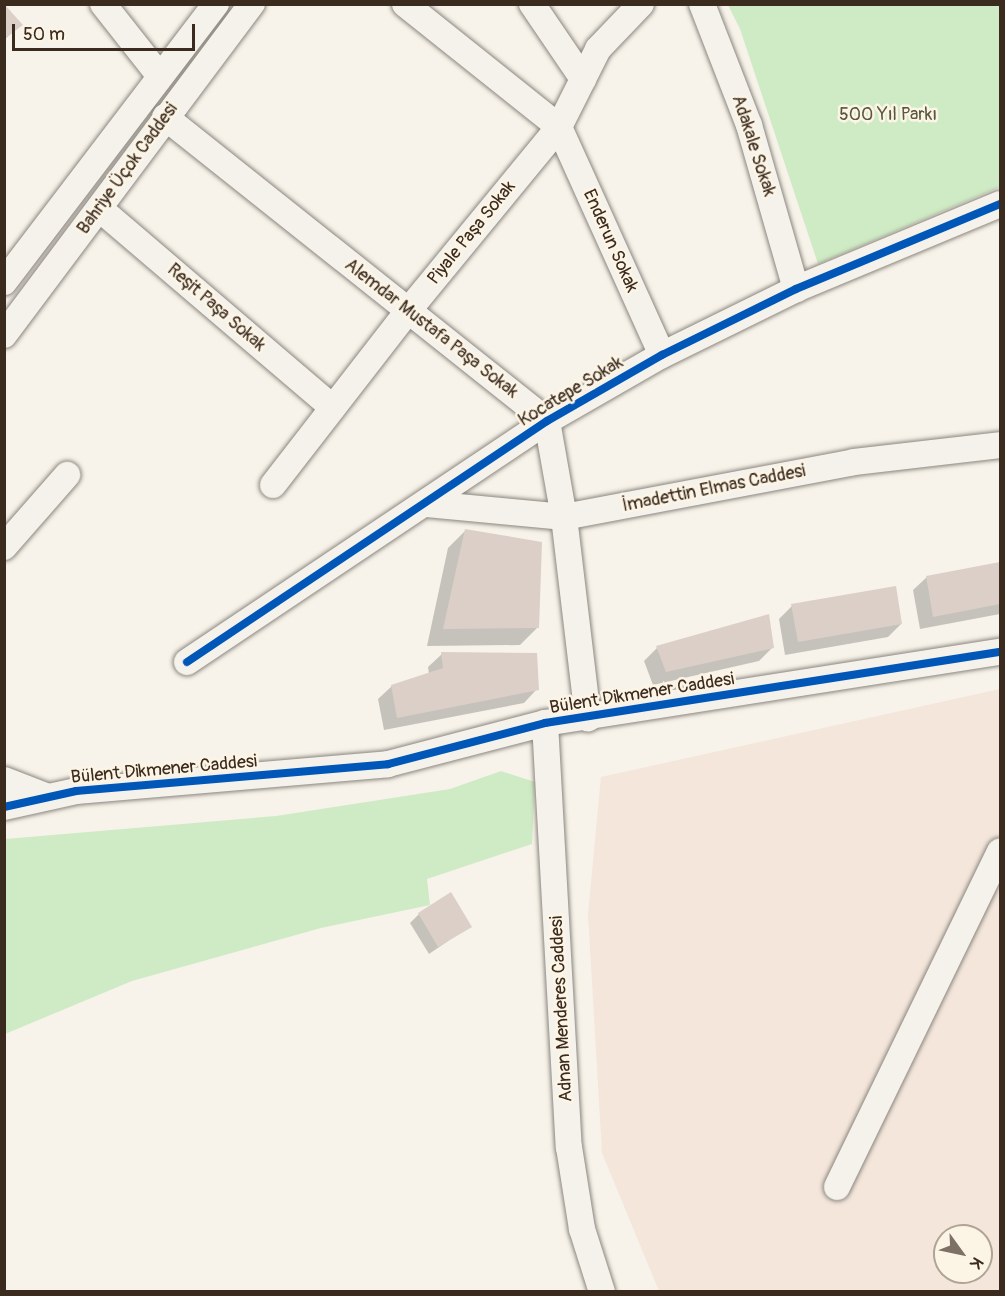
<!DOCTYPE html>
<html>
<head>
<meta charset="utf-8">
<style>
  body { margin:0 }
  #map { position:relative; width:1005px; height:1296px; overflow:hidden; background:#f7f3ea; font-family:Pangolin,sans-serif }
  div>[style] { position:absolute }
  .built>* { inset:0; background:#f4e6db }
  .green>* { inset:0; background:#cfebc5 }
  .shadow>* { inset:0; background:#0003 }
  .building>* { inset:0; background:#dccfc8 }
  .roads { filter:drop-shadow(0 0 2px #8b867f) drop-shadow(0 0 2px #8b867f) }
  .minor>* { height:26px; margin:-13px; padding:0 13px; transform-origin:13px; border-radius:13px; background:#f5f2ec }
  .cycleway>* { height:8px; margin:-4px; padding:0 4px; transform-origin:4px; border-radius:4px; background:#0057b8 }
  span { translate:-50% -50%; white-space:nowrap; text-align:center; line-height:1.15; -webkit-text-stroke:5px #fcf5e5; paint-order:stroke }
  .park-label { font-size:18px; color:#585840 }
  .street-label { font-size:18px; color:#3b2a1e }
  .frame { position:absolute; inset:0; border:6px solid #3b2a1e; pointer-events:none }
  .north { position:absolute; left:933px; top:1224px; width:60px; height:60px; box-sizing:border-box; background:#fcf5e5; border:2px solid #afa495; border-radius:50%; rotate:123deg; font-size:16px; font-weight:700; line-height:24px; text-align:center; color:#3b2a1e }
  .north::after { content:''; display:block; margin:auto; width:21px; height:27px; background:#7d7065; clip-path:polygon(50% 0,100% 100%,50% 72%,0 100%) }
  .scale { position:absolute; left:12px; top:24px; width:183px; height:27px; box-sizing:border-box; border:3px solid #3b2a1e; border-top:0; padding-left:8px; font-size:18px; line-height:21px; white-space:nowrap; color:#3b2a1e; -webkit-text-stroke:4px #fcf5e5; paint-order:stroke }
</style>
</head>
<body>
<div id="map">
  <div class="built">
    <div style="clip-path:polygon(evenodd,1000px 689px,1000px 1291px,659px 1291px,602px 1153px,588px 914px,601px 777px,1000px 689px,945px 1236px,981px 1236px,981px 1272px,945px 1272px,945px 1236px)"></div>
  </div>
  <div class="green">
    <div style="clip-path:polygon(728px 5px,1000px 5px,1000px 187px,818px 264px,740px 29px)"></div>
    <div style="clip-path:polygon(501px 771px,535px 782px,532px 844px,427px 879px,430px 905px,321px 928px,132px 981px,5px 1034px,5px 839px,276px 816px,450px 789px)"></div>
  </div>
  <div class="shadow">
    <div style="clip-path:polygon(4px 4px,21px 25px,4px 40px)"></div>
    <div style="clip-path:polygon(466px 530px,538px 627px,520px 645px,427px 646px,448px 548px)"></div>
    <div style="clip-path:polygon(1000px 563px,1000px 614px,920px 629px,913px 590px,927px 577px)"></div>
    <div style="clip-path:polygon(792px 606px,901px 624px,888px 637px,785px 655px,779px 619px)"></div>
    <div style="clip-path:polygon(657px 648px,772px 648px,759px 661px,653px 685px,644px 661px)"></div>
    <div style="clip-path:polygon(442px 654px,537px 689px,524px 703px,384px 730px,378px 699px,392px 686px,429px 674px,428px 667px)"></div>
    <div style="clip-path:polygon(419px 914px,470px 926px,429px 954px,410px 923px)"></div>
  </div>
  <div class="building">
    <div style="clip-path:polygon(4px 4px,23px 25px,4px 39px)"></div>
    <div style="clip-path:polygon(465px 529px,542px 542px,539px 628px,443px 629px)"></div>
    <div style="clip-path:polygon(1000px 562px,1000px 604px,933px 617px,926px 576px)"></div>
    <div style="clip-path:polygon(896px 586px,902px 624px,798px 642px,791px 604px)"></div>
    <div style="clip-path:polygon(769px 614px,774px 648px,666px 672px,656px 646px)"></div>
    <div style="clip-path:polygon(441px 652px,537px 653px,539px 690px,397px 718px,391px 685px,443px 668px)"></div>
    <div style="clip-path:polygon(451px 892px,472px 927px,438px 947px,418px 913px)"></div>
  </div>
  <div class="roads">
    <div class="minor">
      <div style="left:103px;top:4px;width:90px;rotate:51.7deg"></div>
      <div style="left:405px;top:4px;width:197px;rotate:38.6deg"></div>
      <div style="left:559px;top:127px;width:250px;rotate:65.7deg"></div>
      <div style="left:532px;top:4px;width:91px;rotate:55.8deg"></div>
      <div style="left:702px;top:4px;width:130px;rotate:68.8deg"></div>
      <div style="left:749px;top:125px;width:171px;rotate:74deg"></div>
      <div style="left:165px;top:117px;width:488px;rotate:38.5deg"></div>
      <div style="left:547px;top:421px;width:97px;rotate:80deg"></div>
      <div style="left:564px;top:517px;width:203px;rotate:83.2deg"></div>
      <div style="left:100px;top:209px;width:306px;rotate:40.5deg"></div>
      <div style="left:4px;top:282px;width:350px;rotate:-52.7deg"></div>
      <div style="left:4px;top:335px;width:414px;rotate:-53.2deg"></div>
      <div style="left:273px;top:485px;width:220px;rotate:-52.2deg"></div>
      <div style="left:408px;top:311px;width:238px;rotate:-50.6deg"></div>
      <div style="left:559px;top:127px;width:87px;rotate:-63.4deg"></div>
      <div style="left:598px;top:49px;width:62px;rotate:-46.3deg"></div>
      <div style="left:427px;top:504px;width:138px;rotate:5.4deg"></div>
      <div style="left:564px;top:517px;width:295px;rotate:-10.7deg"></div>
      <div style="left:854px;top:462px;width:147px;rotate:-6.6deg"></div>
      <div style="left:4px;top:547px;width:96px;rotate:-48.8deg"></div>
      <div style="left:187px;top:662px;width:433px;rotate:-33.8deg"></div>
      <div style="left:547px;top:421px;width:133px;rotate:-29.9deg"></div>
      <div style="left:662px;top:355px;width:149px;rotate:-26.2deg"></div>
      <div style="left:796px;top:289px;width:221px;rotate:-22.6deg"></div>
      <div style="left:545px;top:723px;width:425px;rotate:86.8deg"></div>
      <div style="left:569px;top:1147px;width:83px;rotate:81deg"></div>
      <div style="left:582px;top:1229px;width:66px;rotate:72.4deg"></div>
      <div style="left:4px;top:780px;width:47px;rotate:21.1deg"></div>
      <div style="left:4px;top:807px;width:74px;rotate:-12.5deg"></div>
      <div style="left:76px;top:791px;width:313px;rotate:-4.9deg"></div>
      <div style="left:388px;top:764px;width:162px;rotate:-14.6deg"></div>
      <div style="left:545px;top:723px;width:461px;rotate:-8.9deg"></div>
      <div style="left:837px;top:1187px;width:373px;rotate:-64.1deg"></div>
    </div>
  </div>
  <div class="cycleway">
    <div style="left:187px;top:662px;width:433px;rotate:-33.8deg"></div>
    <div style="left:547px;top:421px;width:133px;rotate:-29.9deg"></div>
    <div style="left:662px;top:355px;width:149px;rotate:-26.2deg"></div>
    <div style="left:796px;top:289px;width:221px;rotate:-22.6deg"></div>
    <div style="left:4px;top:807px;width:74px;rotate:-12.5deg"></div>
    <div style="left:76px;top:791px;width:313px;rotate:-4.9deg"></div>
    <div style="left:388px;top:764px;width:162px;rotate:-14.6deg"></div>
    <div style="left:545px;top:723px;width:461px;rotate:-8.9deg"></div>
  </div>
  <div class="park-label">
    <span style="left:888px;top:115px">500 Yıl Parkı</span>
  </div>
  <div class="street-label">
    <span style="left:753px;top:146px;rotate:72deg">Adakale Sokak</span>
    <span style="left:128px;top:169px;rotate:-54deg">Bahriye Üçok Caddesi</span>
    <span style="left:472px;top:233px;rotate:-51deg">Piyale Paşa Sokak</span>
    <span style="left:610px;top:241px;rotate:66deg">Enderun Sokak</span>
    <span style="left:216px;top:308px;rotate:41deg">Reşit Paşa Sokak</span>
    <span style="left:431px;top:329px;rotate:38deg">Alemdar Mustafa Paşa Sokak</span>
    <span style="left:571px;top:392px;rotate:-31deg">Kocatepe Sokak</span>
    <span style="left:714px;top:489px;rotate:-11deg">İmadettin Elmas Caddesi</span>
    <span style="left:642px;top:694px;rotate:-9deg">Bülent Dikmener Caddesi</span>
    <span style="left:164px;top:770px;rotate:-5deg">Bülent Dikmener Caddesi</span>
    <span style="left:562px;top:1009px;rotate:-93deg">Adnan Menderes Caddesi</span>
  </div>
  <div class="frame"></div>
  <div class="north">K</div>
  <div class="scale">50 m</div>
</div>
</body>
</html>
